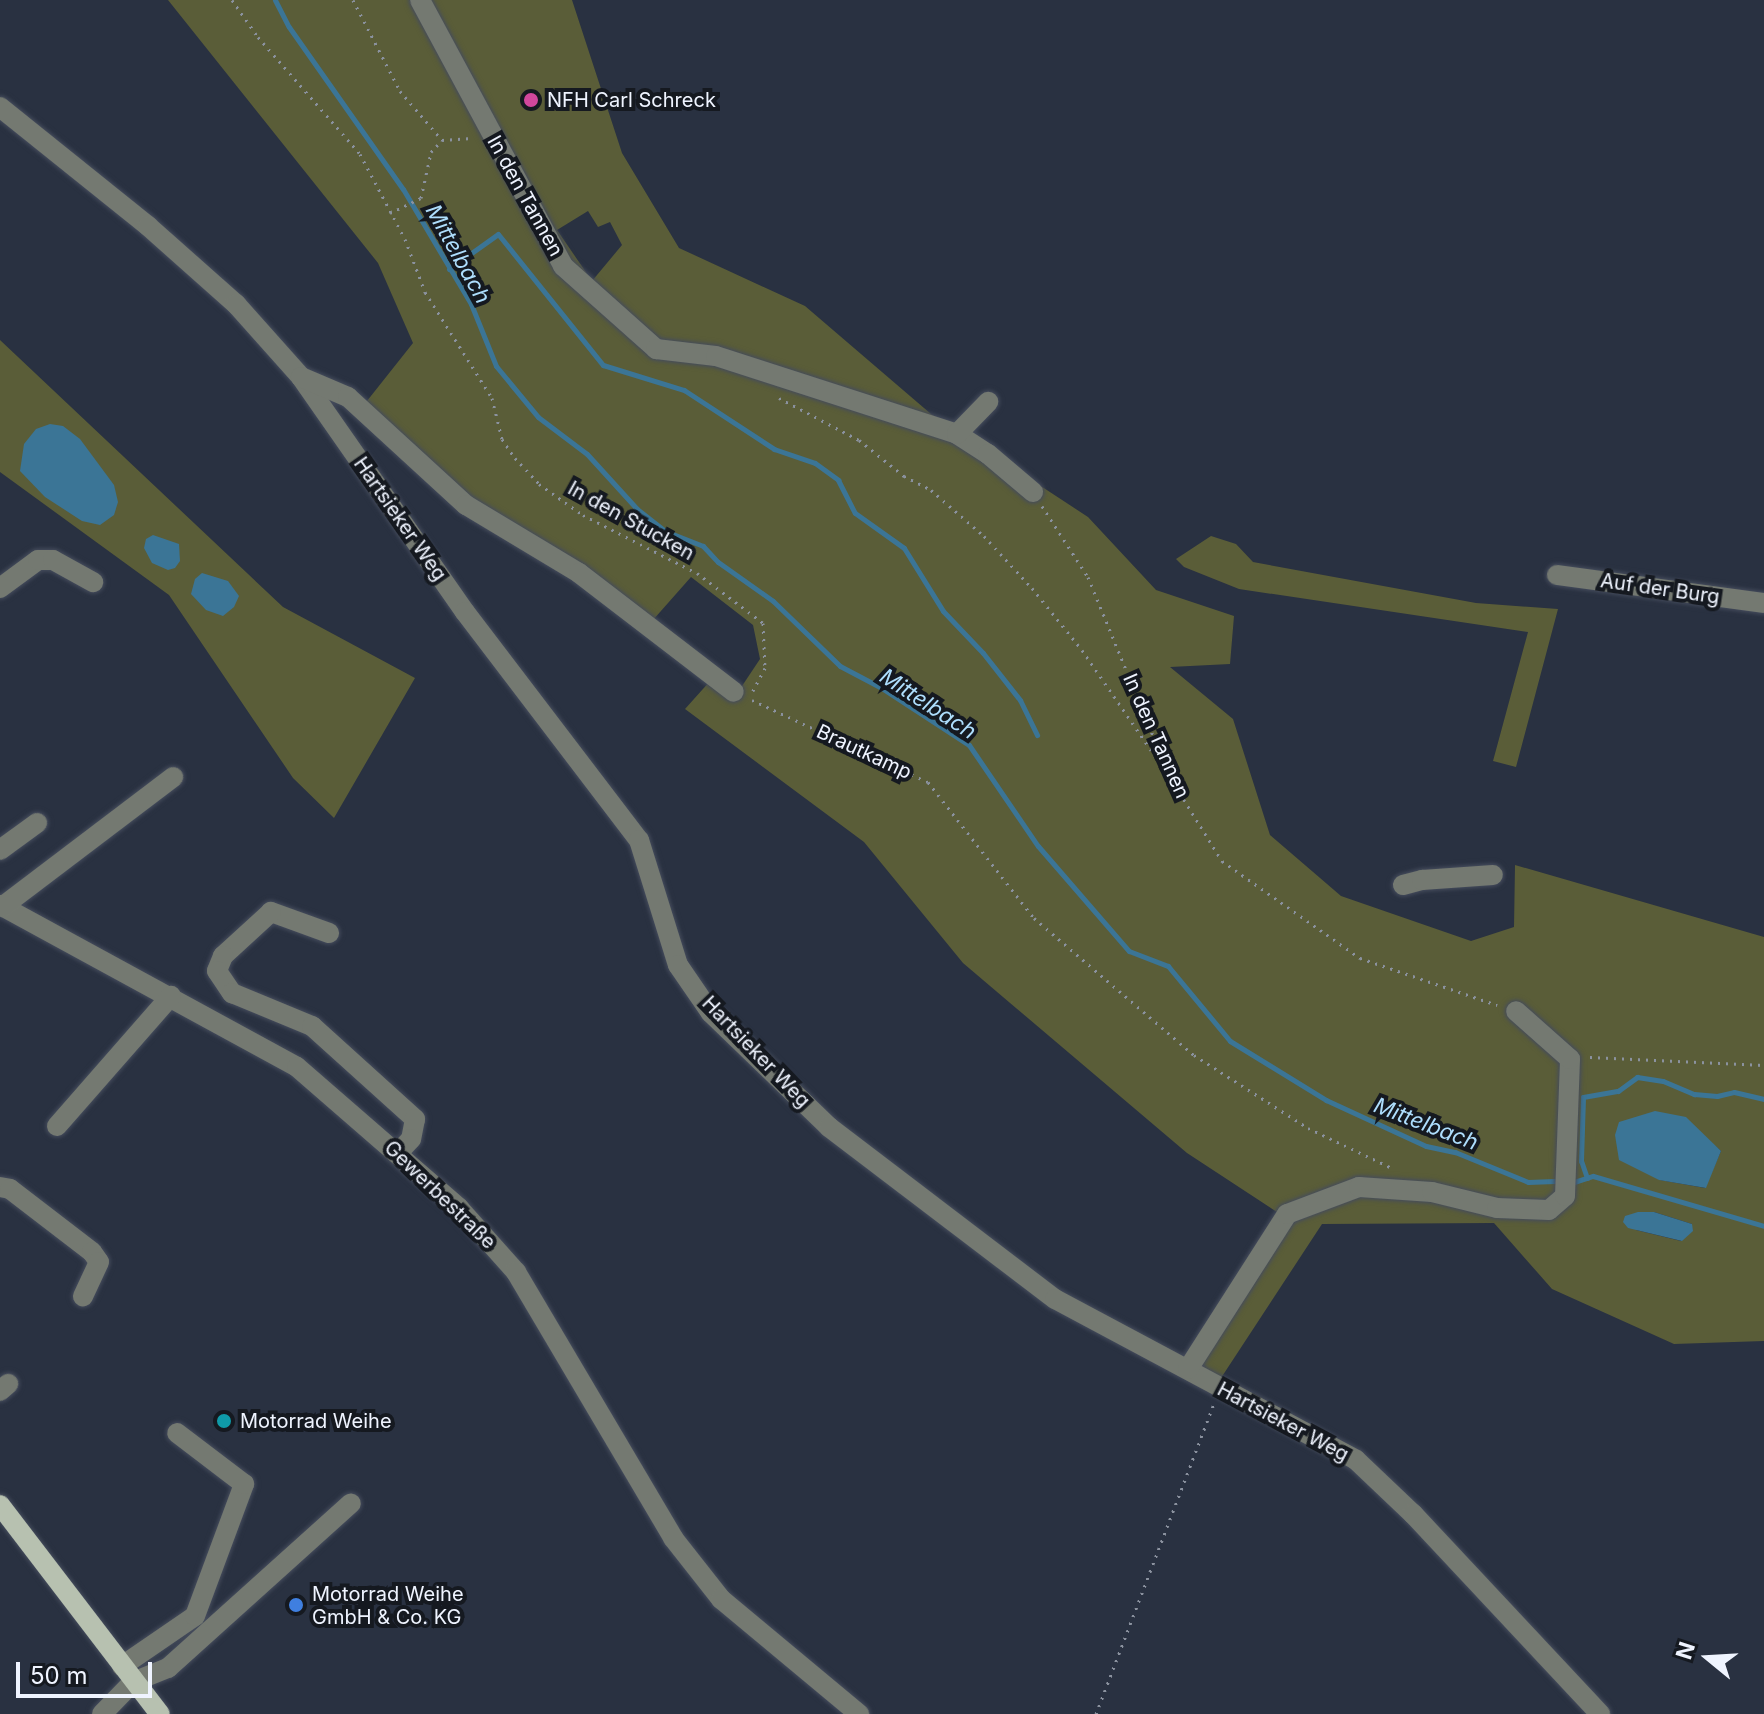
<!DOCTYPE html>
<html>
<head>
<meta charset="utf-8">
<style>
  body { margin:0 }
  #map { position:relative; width:1764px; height:1714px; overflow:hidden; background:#293141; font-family:Inter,sans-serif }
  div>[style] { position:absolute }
  .green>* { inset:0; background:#5a5d38 }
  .water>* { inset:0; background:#3b7596 }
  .stream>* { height:5px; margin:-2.5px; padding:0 2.5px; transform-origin:2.5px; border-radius:2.5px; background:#3b7596 }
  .path>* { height:3px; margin-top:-1.5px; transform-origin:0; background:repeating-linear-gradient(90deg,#8b929f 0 2px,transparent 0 8px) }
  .roads { filter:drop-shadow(0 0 2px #454c5c) drop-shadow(0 0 2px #454c5c) }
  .minor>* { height:20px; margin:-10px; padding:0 10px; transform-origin:10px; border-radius:10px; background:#747971 }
  .major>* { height:20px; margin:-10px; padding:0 10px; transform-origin:10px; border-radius:10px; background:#b7c1b0 }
  .dots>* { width:22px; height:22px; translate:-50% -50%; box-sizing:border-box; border:4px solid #151920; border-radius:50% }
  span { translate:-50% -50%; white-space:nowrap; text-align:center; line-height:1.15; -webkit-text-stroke:8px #151920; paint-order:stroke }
  .poi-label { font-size:20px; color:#eff4ff }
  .left { translate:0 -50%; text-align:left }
  .street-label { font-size:20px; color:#eff4ff }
  .water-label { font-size:22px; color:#aedefd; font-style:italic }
  .north { position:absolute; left:1668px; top:1618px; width:80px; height:80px; -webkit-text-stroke:6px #151920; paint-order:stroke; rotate:288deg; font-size:22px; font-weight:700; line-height:32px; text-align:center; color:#eff4ff }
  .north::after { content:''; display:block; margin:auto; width:28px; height:36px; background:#eff4ff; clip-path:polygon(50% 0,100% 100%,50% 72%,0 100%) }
  .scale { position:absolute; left:16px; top:1662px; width:136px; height:36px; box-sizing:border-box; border:4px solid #eff4ff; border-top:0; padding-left:10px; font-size:24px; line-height:28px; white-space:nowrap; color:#eff4ff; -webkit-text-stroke:6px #151920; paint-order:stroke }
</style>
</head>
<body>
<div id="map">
  <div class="green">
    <div style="clip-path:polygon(evenodd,168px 0,572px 0,622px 153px,679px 248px,805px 306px,931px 414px,1088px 517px,1156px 590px,1234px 616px,1230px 664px,1170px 667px,1233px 719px,1270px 835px,1341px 896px,1471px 941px,1514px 927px,1515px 865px,1764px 937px,1764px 1341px,1674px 1344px,1552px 1289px,1494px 1223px,1322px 1224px,1221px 1378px,1196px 1365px,1280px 1214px,1187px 1153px,963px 963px,864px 842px,685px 709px,711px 680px,734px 698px,760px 659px,753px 625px,691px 577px,653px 620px,467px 499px,363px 406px,413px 343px,378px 263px,168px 0,588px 211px,598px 227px,610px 222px,622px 245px,592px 281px,557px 230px,588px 211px,168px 0,1704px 1136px,1721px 1151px,1705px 1188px,1660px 1180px,1646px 1172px,1704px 1136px,168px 0,1654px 1212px,1692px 1224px,1681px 1241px,1636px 1230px,1654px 1212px)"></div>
    <div style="clip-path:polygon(0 340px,283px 607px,415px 678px,334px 818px,293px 778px,169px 595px,0 472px)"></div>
    <div style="clip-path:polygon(1211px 536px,1236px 544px,1253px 562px,1476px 603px,1558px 609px,1516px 767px,1493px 761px,1528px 632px,1239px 589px,1184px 567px,1176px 559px)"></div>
  </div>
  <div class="water">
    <div style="clip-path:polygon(50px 424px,63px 426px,80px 439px,114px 485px,118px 502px,114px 515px,100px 525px,82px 521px,45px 497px,20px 471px,24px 444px,36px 429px)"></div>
    <div style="clip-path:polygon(153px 535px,179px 544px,180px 561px,175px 568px,168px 570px,152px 563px,144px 548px,146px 539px)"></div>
    <div style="clip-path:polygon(202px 573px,228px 581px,239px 596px,234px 607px,223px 616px,206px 610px,191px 594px,195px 579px)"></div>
    <div style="clip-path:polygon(1655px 1111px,1686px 1117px,1721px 1151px,1706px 1188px,1659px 1180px,1619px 1160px,1615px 1135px,1619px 1122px)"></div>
    <div style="clip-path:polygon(1638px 1212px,1654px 1212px,1692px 1224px,1693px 1231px,1682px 1241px,1628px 1228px,1623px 1222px,1625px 1216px)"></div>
  </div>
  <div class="stream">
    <div style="left:275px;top:0;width:30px;rotate:63deg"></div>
    <div style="left:289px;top:27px;width:198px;rotate:54.9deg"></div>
    <div style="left:403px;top:189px;width:134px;rotate:59.4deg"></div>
    <div style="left:471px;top:304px;width:67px;rotate:68deg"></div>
    <div style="left:496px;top:366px;width:66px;rotate:50.5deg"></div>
    <div style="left:538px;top:417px;width:61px;rotate:37.1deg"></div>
    <div style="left:587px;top:454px;width:74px;rotate:47.7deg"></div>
    <div style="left:637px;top:509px;width:36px;rotate:38deg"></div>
    <div style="left:665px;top:531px;width:41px;rotate:21.5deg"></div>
    <div style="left:703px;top:546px;width:22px;rotate:47deg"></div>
    <div style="left:718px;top:562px;width:67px;rotate:35.3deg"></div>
    <div style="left:773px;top:601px;width:93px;rotate:44.1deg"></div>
    <div style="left:840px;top:666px;width:45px;rotate:27.7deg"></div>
    <div style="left:880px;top:687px;width:106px;rotate:33.1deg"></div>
    <div style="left:969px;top:745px;width:122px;rotate:55.7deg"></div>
    <div style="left:1038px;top:846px;width:139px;rotate:49.1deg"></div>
    <div style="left:1129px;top:951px;width:42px;rotate:21deg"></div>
    <div style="left:1168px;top:966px;width:97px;rotate:50.4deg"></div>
    <div style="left:1230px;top:1041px;width:113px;rotate:31.6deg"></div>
    <div style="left:1326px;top:1100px;width:110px;rotate:24.7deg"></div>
    <div style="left:1426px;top:1146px;width:30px;rotate:12deg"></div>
    <div style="left:1455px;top:1152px;width:79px;rotate:22.3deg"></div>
    <div style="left:1528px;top:1182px;width:33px;rotate:-2deg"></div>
    <div style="left:449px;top:269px;width:60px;rotate:-35.5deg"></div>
    <div style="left:498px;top:234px;width:168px;rotate:51.3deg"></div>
    <div style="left:603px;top:365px;width:85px;rotate:17.2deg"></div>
    <div style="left:684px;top:390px;width:108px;rotate:33.2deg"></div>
    <div style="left:774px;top:449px;width:43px;rotate:18.9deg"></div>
    <div style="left:815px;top:463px;width:29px;rotate:36deg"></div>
    <div style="left:838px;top:480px;width:37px;rotate:63deg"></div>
    <div style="left:855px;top:513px;width:60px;rotate:35.5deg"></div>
    <div style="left:904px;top:548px;width:74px;rotate:58.2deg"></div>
    <div style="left:943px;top:611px;width:58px;rotate:46.4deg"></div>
    <div style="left:983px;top:653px;width:60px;rotate:51.8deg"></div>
    <div style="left:1020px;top:700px;width:39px;rotate:64deg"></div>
    <div style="left:1587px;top:1178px;width:18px;rotate:-109deg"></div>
    <div style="left:1581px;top:1161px;width:64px;rotate:-88.2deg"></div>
    <div style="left:1583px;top:1097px;width:36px;rotate:-10deg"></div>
    <div style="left:1618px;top:1091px;width:24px;rotate:-36deg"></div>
    <div style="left:1637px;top:1077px;width:26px;rotate:9deg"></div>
    <div style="left:1663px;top:1081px;width:34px;rotate:23deg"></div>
    <div style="left:1694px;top:1094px;width:23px;rotate:5deg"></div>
    <div style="left:1717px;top:1096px;width:17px;rotate:-13deg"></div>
    <div style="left:1734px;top:1092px;width:31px;rotate:13deg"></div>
    <div style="left:1571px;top:1183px;width:23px;rotate:-18deg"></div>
    <div style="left:1593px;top:1176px;width:178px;rotate:16.3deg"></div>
  </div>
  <div class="path">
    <div style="left:232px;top:0;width:45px;rotate:54.9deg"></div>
    <div style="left:258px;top:37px;width:155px;rotate:48.9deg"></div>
    <div style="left:360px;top:154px;width:96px;rotate:62.1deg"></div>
    <div style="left:405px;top:239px;width:57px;rotate:69.3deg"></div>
    <div style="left:425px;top:292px;width:125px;rotate:57.7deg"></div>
    <div style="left:492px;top:398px;width:42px;rotate:76.3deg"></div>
    <div style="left:502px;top:439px;width:23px;rotate:56deg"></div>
    <div style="left:515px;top:458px;width:35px;rotate:47deg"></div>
    <div style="left:539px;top:484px;width:54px;rotate:35.2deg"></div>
    <div style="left:583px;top:515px;width:128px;rotate:27deg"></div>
    <div style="left:697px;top:573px;width:83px;rotate:37.1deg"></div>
    <div style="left:763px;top:623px;width:45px;rotate:87.5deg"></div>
    <div style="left:765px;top:668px;width:26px;rotate:118deg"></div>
    <div style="left:353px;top:0;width:102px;rotate:62.7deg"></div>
    <div style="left:400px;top:91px;width:65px;rotate:49.4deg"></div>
    <div style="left:390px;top:213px;width:34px;rotate:-26deg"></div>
    <div style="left:421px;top:198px;width:47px;rotate:-77.7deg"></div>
    <div style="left:431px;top:152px;width:16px;rotate:-47deg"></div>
    <div style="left:442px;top:140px;width:30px;rotate:-4deg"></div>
    <div style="left:779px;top:398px;width:90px;rotate:27.7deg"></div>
    <div style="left:859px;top:440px;width:58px;rotate:38.7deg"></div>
    <div style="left:904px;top:476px;width:30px;rotate:27deg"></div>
    <div style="left:931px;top:490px;width:70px;rotate:41deg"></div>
    <div style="left:984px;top:536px;width:71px;rotate:47.3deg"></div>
    <div style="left:1032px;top:588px;width:80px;rotate:51.1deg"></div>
    <div style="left:1082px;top:650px;width:150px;rotate:55.4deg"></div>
    <div style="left:1042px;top:506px;width:85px;rotate:57.1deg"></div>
    <div style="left:1088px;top:577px;width:218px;rotate:67.7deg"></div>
    <div style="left:1171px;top:779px;width:97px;rotate:58.1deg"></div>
    <div style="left:1222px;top:861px;width:169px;rotate:35.1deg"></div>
    <div style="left:1360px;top:958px;width:145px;rotate:18.9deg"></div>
    <div style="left:752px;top:700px;width:194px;rotate:25deg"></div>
    <div style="left:928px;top:782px;width:172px;rotate:52.1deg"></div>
    <div style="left:1034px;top:918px;width:211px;rotate:40.6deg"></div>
    <div style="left:1194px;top:1055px;width:135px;rotate:32.6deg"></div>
    <div style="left:1308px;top:1128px;width:95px;rotate:25.5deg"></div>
    <div style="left:1590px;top:1057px;width:174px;rotate:2.6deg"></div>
    <div style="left:1096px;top:1714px;width:333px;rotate:-69.2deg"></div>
  </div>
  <div class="roads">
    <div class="minor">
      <div style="left:420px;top:0;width:302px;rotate:61.7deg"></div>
      <div style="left:563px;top:266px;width:125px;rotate:41.7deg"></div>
      <div style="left:656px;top:349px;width:60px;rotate:6.7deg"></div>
      <div style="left:716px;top:356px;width:253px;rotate:17.9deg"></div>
      <div style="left:957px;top:434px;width:37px;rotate:33deg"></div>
      <div style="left:988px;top:454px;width:59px;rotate:40.2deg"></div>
      <div style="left:0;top:107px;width:190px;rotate:38.8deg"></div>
      <div style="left:148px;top:226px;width:118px;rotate:41.6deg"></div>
      <div style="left:236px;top:304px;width:98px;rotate:48.3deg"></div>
      <div style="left:301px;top:377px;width:287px;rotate:55.1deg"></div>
      <div style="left:465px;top:612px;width:287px;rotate:52.7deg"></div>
      <div style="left:639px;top:840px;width:131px;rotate:72.7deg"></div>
      <div style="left:678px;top:965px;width:58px;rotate:55.5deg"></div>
      <div style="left:711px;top:1013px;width:164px;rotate:44deg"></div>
      <div style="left:829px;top:1127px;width:284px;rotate:37.3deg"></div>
      <div style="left:1055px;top:1299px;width:341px;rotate:28.1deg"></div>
      <div style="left:1356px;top:1460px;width:79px;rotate:43.5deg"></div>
      <div style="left:1413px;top:1514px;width:274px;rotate:46.9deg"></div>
      <div style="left:301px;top:377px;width:51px;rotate:23.1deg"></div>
      <div style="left:348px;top:397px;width:160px;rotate:42.5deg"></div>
      <div style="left:466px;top:505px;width:132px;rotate:31deg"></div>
      <div style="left:579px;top:573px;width:195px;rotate:37.5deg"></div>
      <div style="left:957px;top:434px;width:45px;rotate:-45.9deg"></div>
      <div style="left:1557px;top:575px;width:209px;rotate:7.7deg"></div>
      <div style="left:0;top:588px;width:47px;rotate:-36.4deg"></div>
      <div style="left:38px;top:560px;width:15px"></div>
      <div style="left:53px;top:560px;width:46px;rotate:28.8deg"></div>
      <div style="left:0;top:850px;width:46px;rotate:-36.1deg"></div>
      <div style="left:1403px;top:885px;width:20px;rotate:-15deg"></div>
      <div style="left:1422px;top:880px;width:71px;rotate:-4deg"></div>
      <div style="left:0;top:905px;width:338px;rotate:28.6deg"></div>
      <div style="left:297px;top:1067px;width:215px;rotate:41deg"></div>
      <div style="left:459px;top:1208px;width:86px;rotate:48.3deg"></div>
      <div style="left:516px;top:1272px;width:309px;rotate:59.4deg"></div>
      <div style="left:673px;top:1538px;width:78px;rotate:51.8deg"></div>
      <div style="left:721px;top:1599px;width:180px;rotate:39.8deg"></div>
      <div style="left:2px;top:907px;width:215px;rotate:-37.2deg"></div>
      <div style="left:329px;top:933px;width:62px;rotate:-160.1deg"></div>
      <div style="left:271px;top:912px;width:65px;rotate:137.5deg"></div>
      <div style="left:223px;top:956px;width:16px;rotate:112deg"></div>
      <div style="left:217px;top:971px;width:27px;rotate:56deg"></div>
      <div style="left:232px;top:993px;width:87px;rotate:22.4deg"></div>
      <div style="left:312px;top:1026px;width:139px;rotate:42.1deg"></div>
      <div style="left:415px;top:1119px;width:20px;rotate:101deg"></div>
      <div style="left:411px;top:1139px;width:19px;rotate:133deg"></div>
      <div style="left:57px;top:1126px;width:173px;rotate:-48.8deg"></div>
      <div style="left:0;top:1187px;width:10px;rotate:11deg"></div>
      <div style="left:10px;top:1189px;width:103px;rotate:37.5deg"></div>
      <div style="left:92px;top:1252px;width:12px;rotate:55deg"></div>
      <div style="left:99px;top:1262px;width:38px;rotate:115deg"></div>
      <div style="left:1188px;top:1369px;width:184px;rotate:-57.4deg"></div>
      <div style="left:1287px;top:1214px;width:77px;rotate:-20.6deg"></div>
      <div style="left:1359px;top:1187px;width:73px;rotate:3.9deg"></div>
      <div style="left:1432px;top:1192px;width:67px;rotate:13.8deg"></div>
      <div style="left:1497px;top:1208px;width:52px;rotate:2.2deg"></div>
      <div style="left:1549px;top:1210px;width:21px;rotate:-41deg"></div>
      <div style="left:1565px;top:1196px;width:137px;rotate:-87.9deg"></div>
      <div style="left:1570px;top:1059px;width:72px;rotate:-138.4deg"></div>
      <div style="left:0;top:1391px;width:11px;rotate:-41deg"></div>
      <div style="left:122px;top:1666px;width:88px;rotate:-34.4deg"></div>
      <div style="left:195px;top:1616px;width:141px;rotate:-69.6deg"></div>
      <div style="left:244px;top:1484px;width:84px;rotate:-142.7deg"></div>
      <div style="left:102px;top:1714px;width:45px;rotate:-45.9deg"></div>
      <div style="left:133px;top:1682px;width:38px;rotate:-22deg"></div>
      <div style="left:168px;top:1668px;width:246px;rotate:-42deg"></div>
    </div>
    <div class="major">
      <div style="left:0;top:1505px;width:263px;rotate:52.6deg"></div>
    </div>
  </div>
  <div class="dots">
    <div style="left:531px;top:100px;background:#d1479c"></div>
    <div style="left:224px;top:1421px;background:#0f9aa8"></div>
    <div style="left:296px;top:1605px;background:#3f7fe0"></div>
  </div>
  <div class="poi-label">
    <span class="left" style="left:547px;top:100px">NFH Carl Schreck</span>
    <span class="left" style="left:240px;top:1421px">Motorrad Weihe</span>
    <span class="left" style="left:312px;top:1606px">Motorrad Weihe<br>GmbH &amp; Co. KG</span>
  </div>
  <div class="street-label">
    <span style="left:525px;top:196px;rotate:61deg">In den Tannen</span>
    <span style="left:400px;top:519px;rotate:55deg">Hartsieker Weg</span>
    <span style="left:631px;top:521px;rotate:29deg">In den Stucken</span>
    <span style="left:1660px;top:589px;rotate:8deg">Auf der Burg</span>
    <span style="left:1156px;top:736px;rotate:66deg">In den Tannen</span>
    <span style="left:864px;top:752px;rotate:25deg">Brautkamp</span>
    <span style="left:756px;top:1052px;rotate:46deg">Hartsieker Weg</span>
    <span style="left:440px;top:1195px;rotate:44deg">Gewerbestraße</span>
    <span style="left:1283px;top:1422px;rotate:28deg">Hartsieker Weg</span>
  </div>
  <div class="water-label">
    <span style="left:458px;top:254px;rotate:61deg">Mittelbach</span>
    <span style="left:928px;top:704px;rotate:33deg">Mittelbach</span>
    <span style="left:1426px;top:1124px;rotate:21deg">Mittelbach</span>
  </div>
  <div class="north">N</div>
  <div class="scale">50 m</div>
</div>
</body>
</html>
